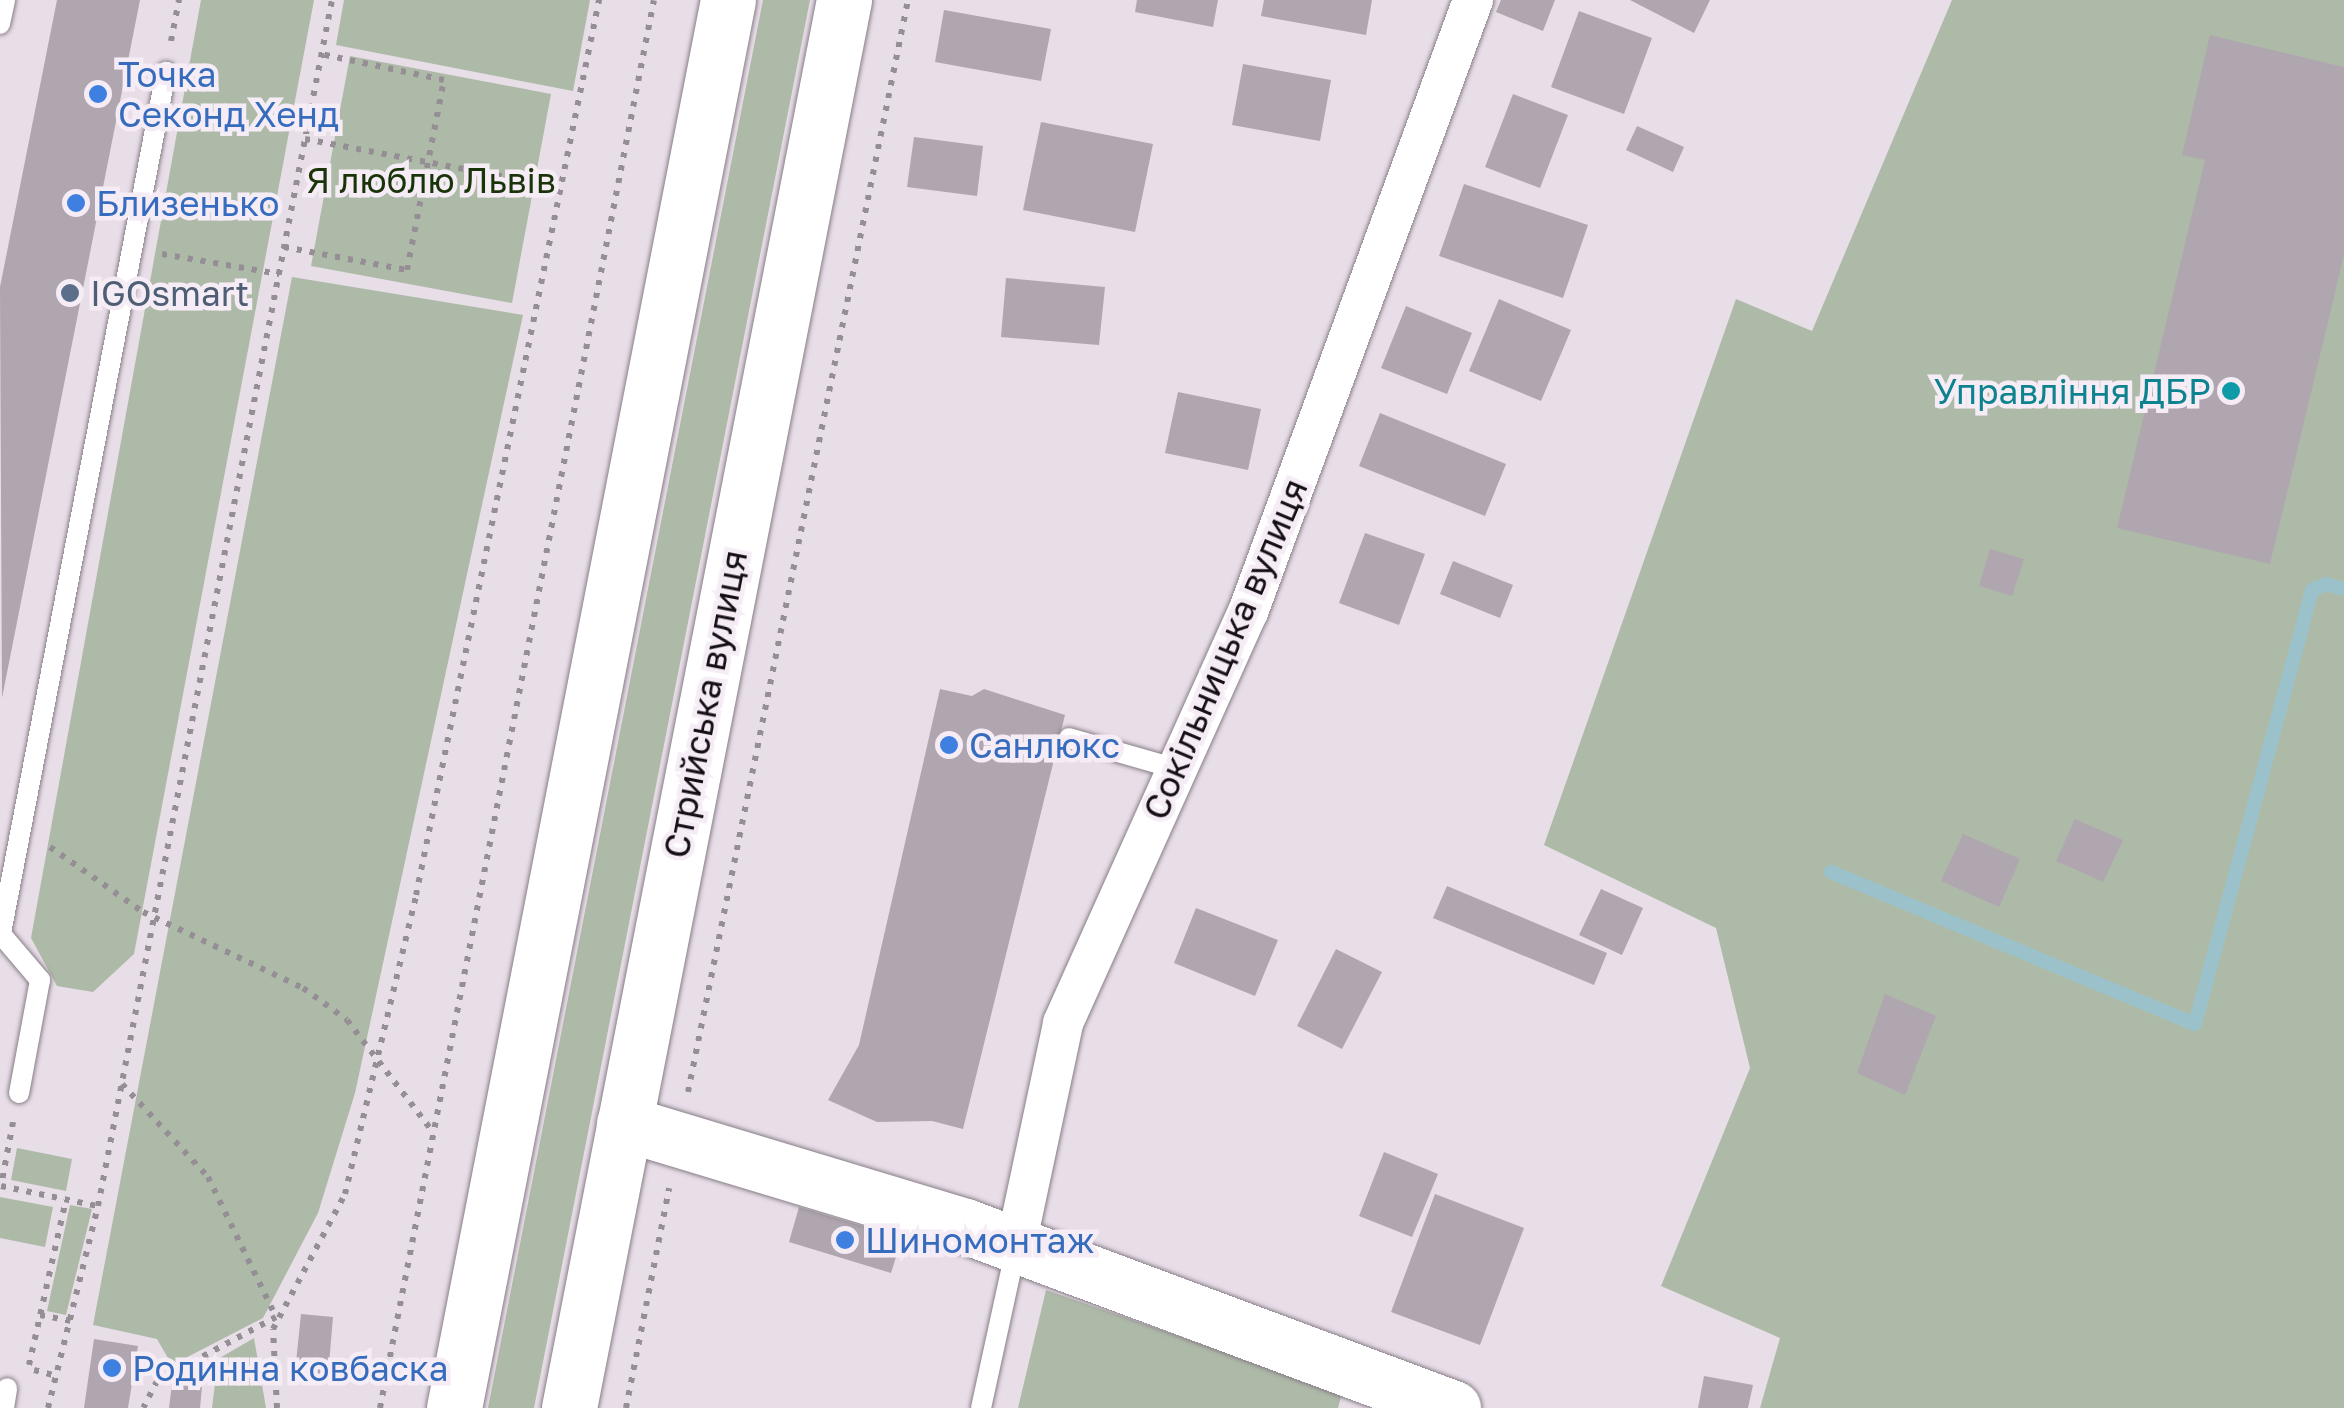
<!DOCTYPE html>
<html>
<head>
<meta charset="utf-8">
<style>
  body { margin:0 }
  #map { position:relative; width:2344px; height:1408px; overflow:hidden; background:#e8dee8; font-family:"Golos Text",sans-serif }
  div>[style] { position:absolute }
  .green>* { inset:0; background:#aebaa8 }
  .stream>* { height:14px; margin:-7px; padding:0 7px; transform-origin:7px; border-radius:7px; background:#9bc2cb }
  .building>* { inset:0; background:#afa6af }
  .path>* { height:6px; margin-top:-3px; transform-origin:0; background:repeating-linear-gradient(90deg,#958e95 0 5px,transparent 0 13px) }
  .roads { filter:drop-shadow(0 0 2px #877e87) drop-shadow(0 0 2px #877e87) }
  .lane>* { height:20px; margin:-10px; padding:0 10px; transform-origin:10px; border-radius:10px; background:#fff }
  .street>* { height:40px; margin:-20px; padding:0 20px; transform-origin:20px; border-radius:20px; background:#fff }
  .secondary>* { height:55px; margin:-27.5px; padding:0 27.5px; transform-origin:27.5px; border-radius:27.5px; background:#fff }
  .primary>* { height:55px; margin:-27.5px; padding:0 27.5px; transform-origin:27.5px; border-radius:27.5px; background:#fff }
  .dots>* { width:28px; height:28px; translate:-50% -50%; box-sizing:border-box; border:5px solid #f5ecf5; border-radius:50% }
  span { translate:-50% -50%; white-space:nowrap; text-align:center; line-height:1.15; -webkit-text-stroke:9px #f5ecf5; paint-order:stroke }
  .shop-label { font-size:35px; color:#366cbe }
  .left { translate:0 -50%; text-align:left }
  .park-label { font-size:35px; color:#1a3409 }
  .service-label { font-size:35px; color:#4e5e75 }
  .culture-label { font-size:35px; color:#0d838f }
  .right { translate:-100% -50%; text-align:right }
  .street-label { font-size:35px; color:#130f13 }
</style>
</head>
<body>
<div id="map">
  <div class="green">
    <div style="clip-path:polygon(201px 0,314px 0,134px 954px,93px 992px,57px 986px,31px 938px)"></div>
    <div style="clip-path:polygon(344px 0,590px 0,573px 91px,336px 45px)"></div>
    <div style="clip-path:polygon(763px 0,810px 0,534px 1408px,488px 1408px)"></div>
    <div style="clip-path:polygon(1952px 0,2344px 0,2344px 1408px,1760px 1408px,1780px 1338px,1661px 1286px,1750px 1068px,1716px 928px,1544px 845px,1736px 299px,1812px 331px)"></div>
    <div style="clip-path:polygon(350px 56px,551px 94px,512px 303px,311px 266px)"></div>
    <div style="clip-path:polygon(292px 277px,523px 315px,355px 1093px,318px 1213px,263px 1318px,172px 1365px,157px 1339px,93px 1325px)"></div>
    <div style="clip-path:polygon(17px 1148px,72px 1159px,66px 1191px,11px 1180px)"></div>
    <div style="clip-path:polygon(0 1197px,53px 1207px,45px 1247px,0 1238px)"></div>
    <div style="clip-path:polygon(70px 1205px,92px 1209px,66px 1315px,47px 1311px)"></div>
    <div style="clip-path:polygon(1046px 1290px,1342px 1393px,1338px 1408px,1018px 1408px)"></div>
    <div style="clip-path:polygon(254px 1338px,266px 1408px,212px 1408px,218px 1359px)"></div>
  </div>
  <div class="stream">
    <div style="left:1831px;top:872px;width:394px;rotate:22.7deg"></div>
    <div style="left:2195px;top:1024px;width:449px;rotate:-74.9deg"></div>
    <div style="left:2312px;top:590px;width:15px;rotate:-23deg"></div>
    <div style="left:2326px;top:584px;width:19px;rotate:16deg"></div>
  </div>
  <div class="building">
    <div style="clip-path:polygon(57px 0,140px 0,2px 698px,0 287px)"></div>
    <div style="clip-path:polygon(1137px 0,1218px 0,1213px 27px,1135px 12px)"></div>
    <div style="clip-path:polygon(1264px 0,1372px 0,1366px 35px,1261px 16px)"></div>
    <div style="clip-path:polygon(1501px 0,1555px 0,1543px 31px,1496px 12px)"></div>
    <div style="clip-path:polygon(1630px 0,1710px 0,1694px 33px)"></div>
    <div style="clip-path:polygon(944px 10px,1051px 29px,1041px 81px,935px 62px)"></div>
    <div style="clip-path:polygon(1579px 11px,1652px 38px,1624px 114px,1551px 87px)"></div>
    <div style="clip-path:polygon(2210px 35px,2344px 67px,2344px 255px,2270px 564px,2117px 528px,2205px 160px,2182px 155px)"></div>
    <div style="clip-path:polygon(1243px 64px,1331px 80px,1320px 141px,1232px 125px)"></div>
    <div style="clip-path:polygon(1513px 94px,1568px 115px,1540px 188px,1485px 167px)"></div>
    <div style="clip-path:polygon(1041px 122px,1153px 144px,1135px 232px,1023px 210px)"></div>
    <div style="clip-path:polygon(1637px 126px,1684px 147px,1673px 172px,1626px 150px)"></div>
    <div style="clip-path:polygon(914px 137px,983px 146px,977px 196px,907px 187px)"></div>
    <div style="clip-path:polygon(1464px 184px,1588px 225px,1563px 298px,1439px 256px)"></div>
    <div style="clip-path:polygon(1006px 278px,1105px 287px,1099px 345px,1001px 337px)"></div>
    <div style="clip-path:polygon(1499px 299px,1571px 330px,1541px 401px,1469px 371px)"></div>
    <div style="clip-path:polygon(1406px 306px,1472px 333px,1447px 394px,1381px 368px)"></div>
    <div style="clip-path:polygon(1178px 392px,1261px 409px,1248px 470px,1165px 453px)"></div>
    <div style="clip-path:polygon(1380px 413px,1506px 464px,1485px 516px,1359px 466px)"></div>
    <div style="clip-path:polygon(1365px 533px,1425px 554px,1399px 625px,1339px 603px)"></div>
    <div style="clip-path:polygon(1990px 549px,2024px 559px,2012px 596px,1979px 586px)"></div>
    <div style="clip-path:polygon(1453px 561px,1513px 585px,1500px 618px,1440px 594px)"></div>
    <div style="clip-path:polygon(940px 689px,972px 696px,984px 689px,1065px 715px,963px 1129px,932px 1121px,877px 1122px,828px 1100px,859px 1045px)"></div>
    <div style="clip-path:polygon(2075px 819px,2123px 840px,2103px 882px,2056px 861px)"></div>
    <div style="clip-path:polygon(1963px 834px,2020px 859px,1999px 907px,1941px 881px)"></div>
    <div style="clip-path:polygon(1447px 886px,1607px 953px,1594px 985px,1433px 918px)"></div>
    <div style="clip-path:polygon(1601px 889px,1643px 908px,1622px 955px,1579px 935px)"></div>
    <div style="clip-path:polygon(1196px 908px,1278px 940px,1255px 996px,1174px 963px)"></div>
    <div style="clip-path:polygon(1336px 949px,1382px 972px,1342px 1049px,1297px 1026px)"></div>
    <div style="clip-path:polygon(1885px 994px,1936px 1016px,1905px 1095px,1857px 1073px)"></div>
    <div style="clip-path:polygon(1384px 1152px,1438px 1174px,1412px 1237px,1359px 1216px)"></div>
    <div style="clip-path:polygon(1435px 1194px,1524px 1228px,1480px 1345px,1391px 1312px)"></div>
    <div style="clip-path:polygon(799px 1207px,902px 1238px,891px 1273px,789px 1242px)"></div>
    <div style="clip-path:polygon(301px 1314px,333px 1317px,328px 1376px,295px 1372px)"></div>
    <div style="clip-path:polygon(94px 1339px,138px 1346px,128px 1408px,84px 1408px)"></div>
    <div style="clip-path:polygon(1704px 1376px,1753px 1385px,1748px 1408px,1698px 1408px)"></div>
    <div style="clip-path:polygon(172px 1384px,202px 1387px,200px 1408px,169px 1408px)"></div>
  </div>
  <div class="path">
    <div style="left:171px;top:41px;width:42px;rotate:-79deg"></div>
    <div style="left:305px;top:139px;width:258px;rotate:10.7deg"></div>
    <div style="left:284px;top:247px;width:125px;rotate:10.6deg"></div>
    <div style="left:407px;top:270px;width:194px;rotate:-79deg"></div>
    <div style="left:444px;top:80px;width:126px;rotate:-168.1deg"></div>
    <div style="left:162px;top:254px;width:119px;rotate:9.7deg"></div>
    <div style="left:50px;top:847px;width:113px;rotate:35deg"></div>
    <div style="left:143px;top:912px;width:177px;rotate:25.4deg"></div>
    <div style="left:303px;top:988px;width:54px;rotate:36deg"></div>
    <div style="left:347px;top:1020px;width:136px;rotate:52.5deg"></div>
    <div style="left:122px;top:1084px;width:127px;rotate:47.2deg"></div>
    <div style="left:208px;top:1177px;width:156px;rotate:64.1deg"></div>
    <div style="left:276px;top:1317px;width:135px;rotate:151.7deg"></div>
    <div style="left:157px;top:1381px;width:30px;rotate:117deg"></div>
    <div style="left:688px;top:1092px;width:1114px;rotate:-78.61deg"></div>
    <div style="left:13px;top:1122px;width:65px;rotate:100.6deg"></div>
    <div style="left:1px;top:1186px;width:99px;rotate:11.7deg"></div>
    <div style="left:40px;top:1315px;width:31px;rotate:11deg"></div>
    <div style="left:29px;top:1365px;width:169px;rotate:-77.4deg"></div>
    <div style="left:34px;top:1370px;width:23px;rotate:15deg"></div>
    <div style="left:48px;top:1408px;width:208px;rotate:-76.1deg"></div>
    <div style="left:98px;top:1206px;width:1228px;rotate:-79.02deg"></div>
    <div style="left:277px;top:1408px;width:79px;rotate:-92.9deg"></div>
    <div style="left:273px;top:1329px;width:153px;rotate:-61.9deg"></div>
    <div style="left:345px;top:1194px;width:307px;rotate:-76.6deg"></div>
    <div style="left:416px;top:895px;width:914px;rotate:-78.44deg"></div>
    <div style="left:380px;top:1408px;width:1434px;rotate:-78.99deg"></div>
    <div style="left:626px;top:1408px;width:224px;rotate:-78.9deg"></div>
  </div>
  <div class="roads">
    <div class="lane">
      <div style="left:0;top:24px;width:25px;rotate:-78deg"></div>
      <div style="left:1069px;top:738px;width:112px;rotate:16deg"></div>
      <div style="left:0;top:933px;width:62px;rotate:49.6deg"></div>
      <div style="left:40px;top:980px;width:115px;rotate:100.5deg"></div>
      <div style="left:1px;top:933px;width:877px;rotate:-79.15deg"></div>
      <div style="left:4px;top:1408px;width:20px;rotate:-81deg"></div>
      <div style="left:981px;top:1408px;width:165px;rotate:-77.7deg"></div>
    </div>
    <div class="street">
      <div style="left:1016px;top:1245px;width:227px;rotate:-78deg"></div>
      <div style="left:1063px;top:1023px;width:451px;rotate:-65.8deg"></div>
      <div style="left:1248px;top:612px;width:652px;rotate:-69.81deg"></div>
    </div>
    <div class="secondary">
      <div style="left:624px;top:1123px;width:356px;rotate:16.8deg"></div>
      <div style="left:965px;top:1226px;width:521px;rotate:20.45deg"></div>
    </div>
    <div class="primary">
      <div style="left:454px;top:1408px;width:1434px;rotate:-78.99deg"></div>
      <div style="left:569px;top:1408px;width:1435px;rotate:-78.95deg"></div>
    </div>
  </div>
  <div class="dots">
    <div style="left:98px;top:94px;background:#3f7fe0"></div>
    <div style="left:76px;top:203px;background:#3f7fe0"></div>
    <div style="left:70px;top:293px;background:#5c6f8a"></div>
    <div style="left:2231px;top:391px;background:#0f9aa8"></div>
    <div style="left:949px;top:745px;background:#3f7fe0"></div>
    <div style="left:845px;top:1240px;background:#3f7fe0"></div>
    <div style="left:112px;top:1368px;background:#3f7fe0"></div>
  </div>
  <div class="shop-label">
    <span class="left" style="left:118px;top:94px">Точка<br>Секонд Хенд</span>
    <span class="left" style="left:96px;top:203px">Близенько</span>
    <span class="left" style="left:969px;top:745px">Санлюкс</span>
    <span class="left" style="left:865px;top:1240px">Шиномонтаж</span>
    <span class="left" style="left:132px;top:1368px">Родинна ковбаска</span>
  </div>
  <div class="park-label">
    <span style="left:431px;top:180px">Я люблю Львів</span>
  </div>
  <div class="service-label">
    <span class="left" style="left:90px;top:293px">IGOsmart</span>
  </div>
  <div class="culture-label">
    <span class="right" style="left:2211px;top:391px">Управління ДБР</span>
  </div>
  <div class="street-label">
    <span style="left:1225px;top:649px;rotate:-67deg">Сокільницька вулиця</span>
    <span style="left:705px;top:704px;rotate:-79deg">Стрийська вулиця</span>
  </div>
</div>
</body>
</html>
